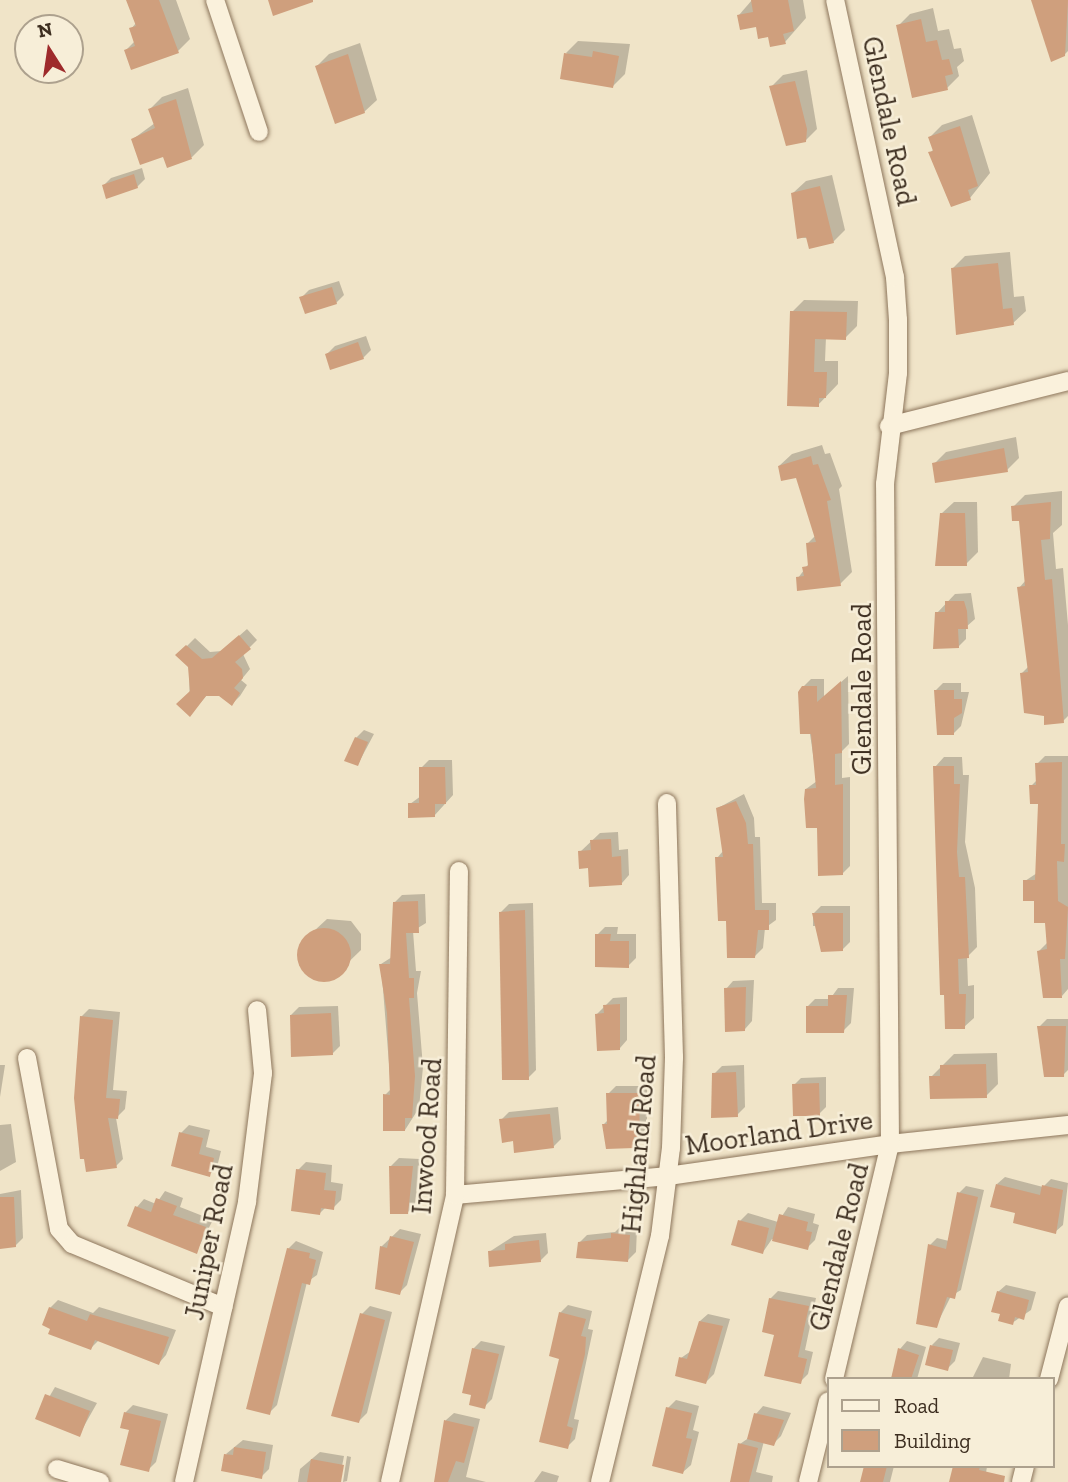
<!DOCTYPE html>
<html>
<head>
<meta charset="utf-8">
<style>
  body { margin:0 }
  #map { position:relative; width:1068px; height:1482px; overflow:hidden; background:#f0e4c8; font-family:"Zilla Slab",serif }
  div>[style] { position:absolute }
  .shadow>* { inset:0; background:#0003 }
  .building>* { inset:0; background:#cf9f7d }
  .round { border-radius:50% }
  .roads { filter:drop-shadow(0 0 2px #8d765c) drop-shadow(0 0 2px #8d765c) }
  .minor>* { height:18px; margin:-9px; padding:0 9px; transform-origin:9px; border-radius:9px; background:#faf1dc }
  span { translate:-50% -50%; white-space:nowrap; text-align:center; line-height:1.15; -webkit-text-stroke:5px #f7eed8; paint-order:stroke }
  .street-label { font-size:28px; color:#3d2e20 }
  .legend { position:absolute; left:827px; top:1377px; width:228px; height:91px; box-sizing:border-box; background:#f7eed8; border:2px solid #ada18e; margin:0; padding:9px 12px; list-style:none; font-size:21px; color:#3d2e20 }
  .legend li { display:flex; align-items:center; gap:14px; height:35px }
  .legend b { width:35px; border:2px solid #ada18e }
  .north { position:absolute; left:14px; top:14px; width:70px; height:70px; box-sizing:border-box; background:#f7eed8; border:2px solid #ada18e; border-radius:50%; rotate:348deg; font-size:19px; font-weight:700; line-height:28px; text-align:center; color:#3d2e20 }
  .north::after { content:''; display:block; margin:auto; width:24px; height:32px; background:#9e2a2b; clip-path:polygon(50% 0,100% 100%,50% 72%,0 100%) }
</style>
</head>
<body>
<div id="map">
  <div class="shadow">
    <div style="clip-path:polygon(128px 0,176px 0,190px 39px,178px 51px,126px 50px,135px 41px,131px 29px,136px 23px)"></div>
    <div style="clip-path:polygon(752px 0,803px 0,806px 18px,785px 42px,739px 15px)"></div>
    <div style="clip-path:polygon(1033px 0,1068px 0,1068px 51px,1064px 55px)"></div>
    <div style="clip-path:polygon(933px 8px,938px 31px,949px 29px,954px 49px,961px 48px,964px 61px,957px 67px,959px 76px,947px 88px,898px 26px,910px 14px)"></div>
    <div style="clip-path:polygon(578px 41px,630px 44px,625px 74px,613px 86px,566px 53px)"></div>
    <div style="clip-path:polygon(360px 43px,377px 100px,364px 112px,317px 66px,329px 54px)"></div>
    <div style="clip-path:polygon(807px 70px,817px 129px,805px 141px,771px 87px,783px 75px)"></div>
    <div style="clip-path:polygon(188px 88px,204px 145px,192px 157px,164px 155px,133px 139px,155px 123px,150px 109px,162px 97px)"></div>
    <div style="clip-path:polygon(972px 115px,990px 173px,970px 198px,930px 153px,934px 149px,930px 137px,942px 125px)"></div>
    <div style="clip-path:polygon(142px 168px,145px 179px,137px 187px,104px 185px,111px 178px)"></div>
    <div style="clip-path:polygon(832px 175px,845px 230px,833px 242px,798px 237px,793px 193px,806px 181px)"></div>
    <div style="clip-path:polygon(1010px 252px,1014px 297px,1024px 296px,1026px 311px,1013px 323px,953px 268px,965px 256px)"></div>
    <div style="clip-path:polygon(339px 281px,344px 295px,336px 303px,301px 298px,309px 290px)"></div>
    <div style="clip-path:polygon(804px 300px,858px 301px,857px 326px,845px 338px,826px 337px,825px 361px,838px 361px,838px 384px,818px 405px,792px 312px)"></div>
    <div style="clip-path:polygon(366px 336px,371px 350px,363px 358px,327px 354px,335px 346px)"></div>
    <div style="clip-path:polygon(1016px 437px,1019px 458px,1007px 470px,934px 464px,946px 452px)"></div>
    <div style="clip-path:polygon(822px 445px,825px 454px,830px 453px,842px 486px,839px 489px,852px 572px,840px 584px,798px 578px,810px 562px,807px 544px,816px 535px,797px 476px,779px 466px,792px 454px)"></div>
    <div style="clip-path:polygon(1062px 491px,1062px 525px,1053px 533px,1056px 569px,1063px 568px,1068px 625px,1068px 716px,1063px 721px,1045px 714px,1022px 673px,1029px 666px,1019px 588px,1026px 580px,1021px 519px,1013px 507px,1025px 495px)"></div>
    <div style="clip-path:polygon(954px 502px,977px 502px,978px 552px,966px 564px,937px 564px,941px 514px)"></div>
    <div style="clip-path:polygon(971px 593px,975px 619px,966px 627px,966px 639px,958px 647px,937px 613px,955px 594px)"></div>
    <div style="clip-path:polygon(247px 629px,257px 640px,243px 654px,250px 669px,241px 680px,247px 685px,240px 696px,232px 704px,219px 694px,207px 695px,190px 715px,189px 666px,178px 655px,195px 638px,210px 652px,222px 651px)"></div>
    <div style="clip-path:polygon(848px 676px,849px 744px,842px 751px,842px 778px,850px 777px,850px 866px,842px 874px,806px 789px,817px 781px,803px 687px,811px 679px,824px 679px,824px 697px)"></div>
    <div style="clip-path:polygon(943px 683px,961px 683px,961px 692px,969px 692px,961px 726px,953px 734px,935px 691px)"></div>
    <div style="clip-path:polygon(364px 730px,374px 734px,358px 764px,356px 738px)"></div>
    <div style="clip-path:polygon(1045px 756px,1068px 756px,1068px 989px,1062px 996px,1039px 951px,1047px 943px,1047px 921px,1025px 881px,1037px 873px,1040px 802px,1031px 786px,1038px 779px,1037px 764px)"></div>
    <div style="clip-path:polygon(944px 757px,962px 757px,963px 775px,969px 775px,965px 842px,975px 888px,977px 947px,967px 957px,968px 986px,974px 985px,974px 1018px,964px 1027px,947px 1027px,935px 767px)"></div>
    <div style="clip-path:polygon(429px 760px,452px 760px,453px 795px,434px 816px,410px 804px,421px 796px,421px 768px)"></div>
    <div style="clip-path:polygon(744px 794px,754px 818px,755px 837px,760px 837px,762px 903px,776px 903px,776px 920px,765px 928px,763px 948px,755px 956px,728px 919px,717px 858px,724px 850px,718px 808px)"></div>
    <div style="clip-path:polygon(618px 832px,619px 850px,628px 849px,629px 875px,622px 883px,590px 866px,580px 852px,600px 833px)"></div>
    <div style="clip-path:polygon(425px 894px,426px 923px,413px 931px,416px 971px,421px 971px,417px 993px,423px 1067px,419px 1108px,405px 1130px,385px 1095px,391px 1089px,381px 964px,392px 957px,395px 902px,402px 895px)"></div>
    <div style="clip-path:polygon(533px 903px,536px 1070px,528px 1078px,501px 912px,509px 904px)"></div>
    <div style="clip-path:polygon(821px 906px,850px 906px,850px 942px,842px 950px,819px 926px,813px 926px,813px 914px)"></div>
    <div style="clip-path:polygon(327px 919px,351px 921px,361px 934px,361px 950px,330px 980px,313px 978px,298px 959px,301px 943px)"></div>
    <div style="clip-path:polygon(605px 927px,618px 927px,617px 934px,636px 934px,636px 958px,628px 966px,597px 935px)"></div>
    <div style="clip-path:polygon(754px 980px,752px 1021px,745px 1029px,726px 989px,733px 981px)"></div>
    <div style="clip-path:polygon(838px 988px,854px 988px,851px 1023px,843px 1031px,807px 1007px,815px 999px,830px 999px)"></div>
    <div style="clip-path:polygon(627px 997px,627px 1040px,620px 1048px,597px 1014px,613px 998px)"></div>
    <div style="clip-path:polygon(338px 1006px,340px 1046px,332px 1054px,291px 1015px,299px 1007px)"></div>
    <div style="clip-path:polygon(89px 1009px,120px 1012px,113px 1090px,127px 1091px,125px 1109px,116px 1118px,123px 1159px,116px 1166px,81px 1017px)"></div>
    <div style="clip-path:polygon(1047px 1019px,1068px 1019px,1068px 1070px,1063px 1075px,1039px 1027px)"></div>
    <div style="clip-path:polygon(997px 1053px,998px 1084px,986px 1096px,931px 1077px,954px 1054px)"></div>
    <div style="clip-path:polygon(0 1065px,5px 1065px,0 1097px)"></div>
    <div style="clip-path:polygon(744px 1065px,745px 1107px,737px 1115px,714px 1074px,722px 1066px)"></div>
    <div style="clip-path:polygon(826px 1077px,826px 1107px,819px 1114px,794px 1085px,801px 1078px)"></div>
    <div style="clip-path:polygon(616px 1086px,647px 1086px,647px 1127px,633px 1147px,604px 1124px,608px 1120px,608px 1094px)"></div>
    <div style="clip-path:polygon(558px 1107px,561px 1139px,553px 1147px,514px 1139px,501px 1120px,509px 1112px)"></div>
    <div style="clip-path:polygon(11px 1124px,16px 1162px,0 1171px,0 1125px)"></div>
    <div style="clip-path:polygon(189px 1125px,210px 1130px,206px 1147px,221px 1151px,217px 1167px,209px 1175px,181px 1133px)"></div>
    <div style="clip-path:polygon(399px 1158px,420px 1159px,415px 1205px,407px 1213px,391px 1166px)"></div>
    <div style="clip-path:polygon(306px 1162px,332px 1165px,331px 1182px,343px 1184px,341px 1200px,333px 1208px,326px 1207px,320px 1213px,298px 1170px)"></div>
    <div style="clip-path:polygon(1005px 1177px,1043px 1187px,1051px 1179px,1068px 1183px,1063px 1225px,1055px 1232px,1017px 1212px,997px 1184px)"></div>
    <div style="clip-path:polygon(966px 1186px,984px 1190px,961px 1290px,951px 1296px,936px 1326px,930px 1245px,937px 1238px,949px 1241px,959px 1193px)"></div>
    <div style="clip-path:polygon(21px 1190px,23px 1238px,15px 1246px,0 1248px,0 1194px)"></div>
    <div style="clip-path:polygon(165px 1191px,183px 1198px,180px 1207px,213px 1220px,196px 1252px,137px 1207px,144px 1199px,156px 1204px)"></div>
    <div style="clip-path:polygon(788px 1207px,815px 1214px,813px 1223px,819px 1225px,815px 1240px,807px 1248px,772px 1239px,763px 1252px,740px 1221px,748px 1213px,778px 1222px)"></div>
    <div style="clip-path:polygon(621px 1226px,637px 1228px,636px 1252px,628px 1260px,579px 1243px,587px 1235px,615px 1232px)"></div>
    <div style="clip-path:polygon(400px 1229px,421px 1234px,407px 1285px,399px 1293px,381px 1247px)"></div>
    <div style="clip-path:polygon(546px 1233px,548px 1253px,540px 1261px,489px 1252px,514px 1236px)"></div>
    <div style="clip-path:polygon(296px 1241px,323px 1252px,317px 1275px,307px 1282px,277px 1405px,269px 1413px,288px 1249px)"></div>
    <div style="clip-path:polygon(1006px 1285px,1036px 1292px,1031px 1310px,1012px 1323px,998px 1292px)"></div>
    <div style="clip-path:polygon(778px 1291px,816px 1298px,805px 1350px,813px 1352px,808px 1374px,800px 1382px,776px 1333px,770px 1299px)"></div>
    <div style="clip-path:polygon(58px 1300px,93px 1313px,99px 1307px,176px 1330px,166px 1355px,159px 1363px,99px 1340px,91px 1348px,50px 1308px)"></div>
    <div style="clip-path:polygon(568px 1305px,592px 1311px,588px 1329px,593px 1330px,574px 1419px,579px 1420px,575px 1439px,567px 1447px,560px 1313px)"></div>
    <div style="clip-path:polygon(370px 1306px,392px 1312px,367px 1413px,359px 1421px,362px 1314px)"></div>
    <div style="clip-path:polygon(708px 1314px,730px 1319px,714px 1374px,706px 1382px,681px 1358px,691px 1351px,700px 1321px)"></div>
    <div style="clip-path:polygon(939px 1338px,960px 1343px,955px 1361px,947px 1369px,932px 1345px)"></div>
    <div style="clip-path:polygon(481px 1341px,505px 1346px,492px 1399px,484px 1407px,473px 1349px)"></div>
    <div style="clip-path:polygon(907px 1341px,926px 1347px,917px 1379px,891px 1379px,900px 1349px)"></div>
    <div style="clip-path:polygon(983px 1357px,1011px 1364px,1009px 1379px,972px 1379px)"></div>
    <div style="clip-path:polygon(55px 1387px,97px 1403px,79px 1435px,37px 1418px)"></div>
    <div style="clip-path:polygon(676px 1400px,699px 1406px,693px 1430px,699px 1432px,691px 1465px,683px 1472px,668px 1408px)"></div>
    <div style="clip-path:polygon(133px 1405px,168px 1414px,156px 1462px,148px 1470px,125px 1413px)"></div>
    <div style="clip-path:polygon(763px 1406px,791px 1413px,781px 1436px,773px 1444px,764px 1441px,756px 1472px,773px 1476px,772px 1482px,732px 1482px,740px 1444px,750px 1437px,756px 1414px)"></div>
    <div style="clip-path:polygon(454px 1413px,480px 1419px,466px 1477px,486px 1482px,435px 1482px,446px 1420px)"></div>
    <div style="clip-path:polygon(243px 1440px,273px 1445px,269px 1469px,261px 1477px,226px 1454px)"></div>
    <div style="clip-path:polygon(320px 1452px,344px 1456px,339px 1482px,298px 1482px,300px 1469px)"></div>
    <div style="clip-path:polygon(347px 1456px,351px 1457px,347px 1481px,343px 1482px)"></div>
    <div style="clip-path:polygon(866px 1466px,894px 1466px,890px 1482px,862px 1482px)"></div>
    <div style="clip-path:polygon(954px 1466px,987px 1466px,985px 1481px,954px 1482px)"></div>
    <div style="clip-path:polygon(542px 1471px,559px 1476px,557px 1482px,534px 1482px)"></div>
  </div>
  <div class="building">
    <div style="clip-path:polygon(126px 0,159px 0,179px 53px,131px 70px,124px 50px,135px 46px,129px 28px,136px 26px)"></div>
    <div style="clip-path:polygon(268px 0,313px 0,313px 2px,273px 16px)"></div>
    <div style="clip-path:polygon(751px 0,788px 0,794px 31px,783px 34px,786px 44px,770px 47px,768px 37px,758px 39px,756px 27px,740px 30px,737px 15px,753px 12px)"></div>
    <div style="clip-path:polygon(1031px 0,1068px 0,1065px 56px,1051px 62px)"></div>
    <div style="clip-path:polygon(921px 19px,926px 42px,937px 40px,942px 60px,949px 59px,953px 74px,945px 76px,948px 90px,912px 98px,896px 25px)"></div>
    <div style="clip-path:polygon(593px 51px,619px 56px,613px 88px,560px 79px,564px 53px,592px 57px)"></div>
    <div style="clip-path:polygon(348px 54px,365px 113px,335px 124px,315px 66px)"></div>
    <div style="clip-path:polygon(795px 81px,807px 129px,806px 142px,786px 146px,769px 86px)"></div>
    <div style="clip-path:polygon(176px 99px,192px 159px,167px 168px,163px 157px,140px 165px,131px 139px,155px 128px,148px 109px)"></div>
    <div style="clip-path:polygon(960px 126px,978px 186px,968px 190px,971px 200px,951px 207px,928px 152px,933px 151px,928px 137px)"></div>
    <div style="clip-path:polygon(134px 174px,138px 188px,106px 199px,102px 185px)"></div>
    <div style="clip-path:polygon(820px 186px,834px 243px,809px 249px,806px 237px,797px 239px,791px 193px)"></div>
    <div style="clip-path:polygon(998px 263px,1003px 309px,1012px 308px,1014px 325px,956px 335px,951px 268px)"></div>
    <div style="clip-path:polygon(332px 287px,337px 304px,305px 314px,299px 297px)"></div>
    <div style="clip-path:polygon(790px 311px,847px 312px,846px 340px,815px 339px,814px 372px,827px 372px,826px 398px,819px 398px,819px 407px,787px 406px)"></div>
    <div style="clip-path:polygon(358px 342px,364px 359px,330px 370px,325px 354px)"></div>
    <div style="clip-path:polygon(1004px 448px,1008px 472px,935px 483px,932px 463px)"></div>
    <div style="clip-path:polygon(811px 456px,813px 465px,818px 464px,831px 500px,827px 501px,841px 586px,797px 591px,796px 577px,804px 576px,802px 567px,808px 566px,806px 543px,816px 542px,796px 478px,781px 481px,778px 466px)"></div>
    <div style="clip-path:polygon(1051px 502px,1050px 539px,1041px 540px,1045px 580px,1052px 579px,1064px 723px,1044px 725px,1044px 716px,1024px 713px,1020px 673px,1028px 672px,1017px 587px,1025px 586px,1019px 521px,1012px 521px,1011px 506px)"></div>
    <div style="clip-path:polygon(940px 513px,965px 513px,967px 566px,935px 566px)"></div>
    <div style="clip-path:polygon(945px 601px,964px 601px,967px 611px,968px 629px,958px 629px,959px 648px,933px 649px,935px 612px,945px 612px)"></div>
    <div style="clip-path:polygon(239px 635px,251px 649px,235px 662px,242px 669px,243px 678px,234px 688px,240px 693px,232px 706px,219px 696px,206px 696px,190px 717px,176px 704px,190px 691px,188px 667px,175px 655px,186px 645px,202px 659px,212px 658px)"></div>
    <div style="clip-path:polygon(841px 681px,842px 753px,835px 754px,835px 785px,843px 784px,843px 875px,818px 876px,817px 828px,806px 828px,804px 799px,805px 789px,816px 788px,811px 734px,800px 734px,798px 692px,802px 686px,817px 686px,817px 702px)"></div>
    <div style="clip-path:polygon(934px 690px,954px 690px,954px 699px,962px 699px,962px 713px,954px 718px,954px 735px,937px 735px)"></div>
    <div style="clip-path:polygon(355px 737px,368px 742px,358px 766px,344px 761px)"></div>
    <div style="clip-path:polygon(1062px 762px,1061px 844px,1065px 844px,1064px 862px,1057px 861px,1058px 901px,1068px 907px,1065px 959px,1060px 959px,1062px 998px,1043px 998px,1037px 951px,1047px 949px,1045px 923px,1034px 923px,1034px 901px,1023px 901px,1023px 880px,1035px 880px,1038px 804px,1030px 804px,1029px 785px,1036px 785px,1035px 763px)"></div>
    <div style="clip-path:polygon(933px 766px,954px 766px,954px 784px,960px 784px,957px 852px,959px 877px,965px 877px,969px 958px,958px 959px,959px 994px,966px 994px,965px 1029px,945px 1029px,944px 995px,940px 995px)"></div>
    <div style="clip-path:polygon(419px 767px,445px 767px,446px 804px,435px 804px,435px 817px,408px 818px,408px 803px,419px 803px)"></div>
    <div style="clip-path:polygon(736px 801px,746px 823px,748px 844px,753px 844px,755px 910px,769px 910px,769px 930px,758px 930px,755px 958px,727px 958px,726px 921px,718px 921px,715px 857px,723px 857px,716px 808px)"></div>
    <div style="clip-path:polygon(611px 839px,612px 857px,621px 856px,622px 885px,589px 887px,588px 868px,579px 869px,578px 851px,591px 850px,590px 840px)"></div>
    <div style="clip-path:polygon(418px 901px,419px 933px,406px 933px,409px 978px,414px 978px,414px 998px,409px 998px,415px 1076px,412px 1118px,405px 1118px,405px 1131px,383px 1131px,383px 1094px,390px 1095px,387px 1013px,379px 964px,390px 964px,393px 902px)"></div>
    <div style="clip-path:polygon(525px 910px,529px 1080px,502px 1080px,499px 912px)"></div>
    <div style="clip-path:polygon(812px 913px,843px 913px,843px 951px,821px 952px)"></div>
    <div class="round" style="left:297px;top:928px;width:54px;height:54px"></div>
    <div style="clip-path:polygon(595px 934px,611px 934px,610px 941px,629px 941px,629px 968px,595px 967px)"></div>
    <div style="clip-path:polygon(746px 987px,745px 1031px,725px 1032px,724px 988px)"></div>
    <div style="clip-path:polygon(828px 995px,847px 995px,844px 1033px,806px 1033px,806px 1006px,828px 1006px)"></div>
    <div style="clip-path:polygon(620px 1004px,620px 1050px,597px 1051px,595px 1014px,604px 1013px,603px 1005px)"></div>
    <div style="clip-path:polygon(331px 1013px,333px 1055px,291px 1057px,290px 1015px)"></div>
    <div style="clip-path:polygon(80px 1016px,113px 1020px,106px 1098px,120px 1099px,118px 1119px,108px 1118px,117px 1168px,86px 1172px,84px 1159px,80px 1159px,74px 1098px)"></div>
    <div style="clip-path:polygon(1037px 1026px,1066px 1026px,1064px 1077px,1044px 1077px)"></div>
    <div style="clip-path:polygon(986px 1064px,987px 1098px,930px 1099px,929px 1076px,940px 1076px,940px 1065px)"></div>
    <div style="clip-path:polygon(736px 1072px,738px 1117px,711px 1118px,712px 1073px)"></div>
    <div style="clip-path:polygon(819px 1083px,820px 1116px,793px 1116px,792px 1084px)"></div>
    <div style="clip-path:polygon(606px 1093px,639px 1093px,640px 1137px,634px 1137px,634px 1148px,606px 1149px,602px 1124px,607px 1124px)"></div>
    <div style="clip-path:polygon(550px 1114px,554px 1148px,514px 1153px,513px 1141px,502px 1143px,499px 1119px)"></div>
    <div style="clip-path:polygon(179px 1132px,203px 1138px,199px 1154px,214px 1158px,210px 1177px,171px 1166px)"></div>
    <div style="clip-path:polygon(389px 1166px,413px 1166px,408px 1214px,390px 1214px)"></div>
    <div style="clip-path:polygon(296px 1169px,326px 1173px,324px 1190px,336px 1191px,334px 1210px,321px 1208px,320px 1215px,291px 1211px)"></div>
    <div style="clip-path:polygon(996px 1184px,1040px 1195px,1042px 1185px,1063px 1190px,1056px 1234px,1013px 1223px,1015px 1213px,990px 1207px)"></div>
    <div style="clip-path:polygon(957px 1192px,978px 1197px,955px 1299px,947px 1297px,937px 1328px,916px 1324px,928px 1244px,946px 1249px)"></div>
    <div style="clip-path:polygon(0 1197px,14px 1197px,16px 1247px,0 1249px)"></div>
    <div style="clip-path:polygon(156px 1198px,177px 1206px,173px 1215px,206px 1227px,197px 1254px,127px 1226px,135px 1206px,151px 1212px)"></div>
    <div style="clip-path:polygon(779px 1214px,808px 1222px,806px 1231px,812px 1232px,808px 1250px,772px 1241px)"></div>
    <div style="clip-path:polygon(738px 1220px,769px 1228px,763px 1254px,731px 1245px)"></div>
    <div style="clip-path:polygon(611px 1233px,630px 1235px,628px 1262px,576px 1258px,578px 1242px,611px 1238px)"></div>
    <div style="clip-path:polygon(390px 1236px,414px 1242px,400px 1295px,375px 1289px,380px 1246px,387px 1248px)"></div>
    <div style="clip-path:polygon(539px 1240px,541px 1262px,489px 1267px,488px 1251px,505px 1250px,505px 1244px)"></div>
    <div style="clip-path:polygon(287px 1248px,310px 1253px,309px 1258px,316px 1260px,310px 1285px,302px 1283px,270px 1415px,246px 1409px)"></div>
    <div style="clip-path:polygon(997px 1291px,1029px 1300px,1024px 1320px,1015px 1317px,1013px 1325px,998px 1321px,1000px 1314px,991px 1312px)"></div>
    <div style="clip-path:polygon(769px 1298px,809px 1306px,798px 1357px,807px 1359px,801px 1384px,764px 1376px,774px 1335px,762px 1332px)"></div>
    <div style="clip-path:polygon(49px 1307px,87px 1321px,90px 1314px,169px 1337px,159px 1365px,95px 1340px,91px 1350px,48px 1334px,50px 1329px,42px 1325px)"></div>
    <div style="clip-path:polygon(559px 1312px,586px 1319px,581px 1336px,586px 1337px,585px 1354px,567px 1426px,573px 1428px,568px 1449px,539px 1442px,559px 1359px,549px 1356px)"></div>
    <div style="clip-path:polygon(360px 1313px,385px 1320px,359px 1423px,331px 1416px)"></div>
    <div style="clip-path:polygon(699px 1321px,723px 1326px,706px 1384px,675px 1376px,679px 1357px,687px 1359px)"></div>
    <div style="clip-path:polygon(930px 1345px,953px 1350px,948px 1371px,925px 1365px)"></div>
    <div style="clip-path:polygon(472px 1348px,499px 1354px,485px 1409px,469px 1405px,471px 1395px,462px 1393px)"></div>
    <div style="clip-path:polygon(898px 1348px,919px 1355px,911px 1379px,891px 1379px)"></div>
    <div style="clip-path:polygon(45px 1394px,90px 1411px,80px 1437px,35px 1419px)"></div>
    <div style="clip-path:polygon(666px 1407px,692px 1413px,686px 1438px,692px 1439px,683px 1474px,652px 1466px)"></div>
    <div style="clip-path:polygon(124px 1412px,161px 1421px,149px 1472px,120px 1465px,129px 1430px,120px 1428px)"></div>
    <div style="clip-path:polygon(754px 1413px,784px 1420px,774px 1446px,747px 1439px)"></div>
    <div style="clip-path:polygon(444px 1420px,474px 1427px,464px 1463px,456px 1461px,448px 1482px,434px 1482px)"></div>
    <div style="clip-path:polygon(738px 1443px,758px 1448px,749px 1482px,730px 1482px)"></div>
    <div style="clip-path:polygon(234px 1447px,266px 1452px,262px 1479px,221px 1471px,224px 1454px,233px 1455px)"></div>
    <div style="clip-path:polygon(311px 1459px,344px 1465px,341px 1482px,307px 1482px)"></div>
    <div style="clip-path:polygon(864px 1466px,887px 1466px,883px 1482px,860px 1482px)"></div>
    <div style="clip-path:polygon(953px 1466px,980px 1466px,979px 1470px,1005px 1476px,1004px 1482px,949px 1482px)"></div>
  </div>
  <div class="roads">
    <div class="minor">
      <div style="left:215px;top:0;width:139px;rotate:71.6deg"></div>
      <div style="left:889px;top:426px;width:185px;rotate:-14.1deg"></div>
      <div style="left:27px;top:1058px;width:174px;rotate:79.4deg"></div>
      <div style="left:59px;top:1229px;width:20px;rotate:49deg"></div>
      <div style="left:72px;top:1244px;width:164px;rotate:22.6deg"></div>
      <div style="left:455px;top:1195px;width:214px;rotate:-5.1deg"></div>
      <div style="left:668px;top:1176px;width:224px;rotate:-8.2deg"></div>
      <div style="left:890px;top:1144px;width:179px;rotate:-6.1deg"></div>
      <div style="left:834px;top:1379px;width:242px;rotate:-76.6deg"></div>
      <div style="left:890px;top:1144px;width:660px;rotate:-90.43deg"></div>
      <div style="left:885px;top:484px;width:112px;rotate:-83.3deg"></div>
      <div style="left:898px;top:373px;width:53px;rotate:-90deg"></div>
      <div style="left:898px;top:320px;width:43px;rotate:-94deg"></div>
      <div style="left:895px;top:277px;width:283px;rotate:-102.2deg"></div>
      <div style="left:1049px;top:1379px;width:75px;rotate:-75.4deg"></div>
      <div style="left:57px;top:1469px;width:45px;rotate:16.8deg"></div>
      <div style="left:184px;top:1482px;width:287px;rotate:-77.3deg"></div>
      <div style="left:247px;top:1202px;width:130px;rotate:-82.9deg"></div>
      <div style="left:263px;top:1073px;width:63px;rotate:-95.4deg"></div>
      <div style="left:390px;top:1482px;width:294px;rotate:-77.2deg"></div>
      <div style="left:455px;top:1195px;width:324px;rotate:-89.3deg"></div>
      <div style="left:600px;top:1482px;width:253px;rotate:-76.3deg"></div>
      <div style="left:660px;top:1236px;width:89px;rotate:-82.9deg"></div>
      <div style="left:671px;top:1148px;width:91px;rotate:-88.1deg"></div>
      <div style="left:674px;top:1057px;width:254px;rotate:-91.6deg"></div>
      <div style="left:808px;top:1482px;width:83px;rotate:-76.1deg"></div>
      <div style="left:1021px;top:1482px;width:16px;rotate:-76deg"></div>
    </div>
  </div>
  <div class="street-label">
    <span style="left:889px;top:121px;rotate:78deg">Glendale Road</span>
    <span style="left:862px;top:689px;rotate:-90deg">Glendale Road</span>
    <span style="left:779px;top:1133px;rotate:-8deg">Moorland Drive</span>
    <span style="left:427px;top:1136px;rotate:-86deg">Inwood Road</span>
    <span style="left:639px;top:1144px;rotate:-85deg">Highland Road</span>
    <span style="left:209px;top:1242px;rotate:-79deg">Juniper Road</span>
    <span style="left:839px;top:1247px;rotate:-76deg">Glendale Road</span>
  </div>
  <ul class="legend">
  <li><b style="height:9px;background:#faf1dc"></b>Road</li>
  <li><b style="height:19px;background:#cf9f7d"></b>Building</li>
  </ul>
  <div class="north">N</div>
</div>
</body>
</html>
